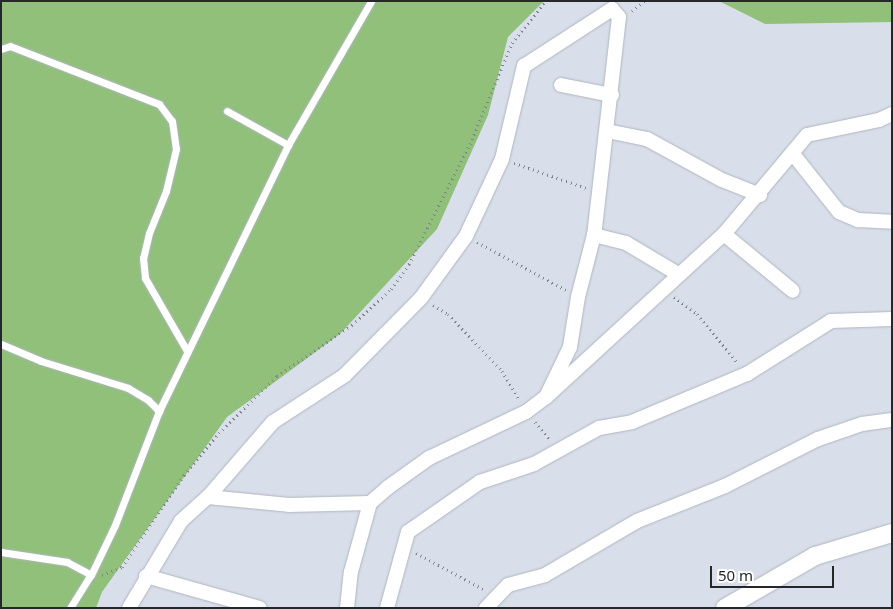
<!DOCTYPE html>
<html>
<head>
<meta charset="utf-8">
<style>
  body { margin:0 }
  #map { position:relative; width:893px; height:609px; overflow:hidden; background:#d9dfea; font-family:"Noto Sans",sans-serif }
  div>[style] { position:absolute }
  .green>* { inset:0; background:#91c07a }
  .path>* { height:3px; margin-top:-1.5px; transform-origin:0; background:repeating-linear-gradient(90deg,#7f838a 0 1px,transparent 0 5px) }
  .roads { filter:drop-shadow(0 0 1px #b0b6c0) drop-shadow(0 0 1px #b0b6c0) }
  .service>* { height:7px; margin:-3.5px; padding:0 3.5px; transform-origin:3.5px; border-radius:3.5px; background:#fff }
  .minor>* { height:14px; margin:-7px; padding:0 7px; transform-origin:7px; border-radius:7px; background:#fff }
  .tertiary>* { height:18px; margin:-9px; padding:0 9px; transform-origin:9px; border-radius:9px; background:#fff }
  span { translate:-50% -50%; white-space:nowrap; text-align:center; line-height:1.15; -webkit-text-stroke:4px #fff; paint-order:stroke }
  .frame { position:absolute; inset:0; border:2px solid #25272b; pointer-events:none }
  .scale { position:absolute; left:710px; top:566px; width:124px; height:22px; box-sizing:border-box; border:2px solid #25272b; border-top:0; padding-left:6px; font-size:15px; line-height:18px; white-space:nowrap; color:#25272b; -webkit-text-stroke:4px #fff; paint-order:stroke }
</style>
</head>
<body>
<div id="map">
  <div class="green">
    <div style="clip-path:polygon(1px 1px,544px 1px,508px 37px,488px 115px,437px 229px,340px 334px,227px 417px,102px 592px,96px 608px,1px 608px)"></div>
    <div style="clip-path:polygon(719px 1px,892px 1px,892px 22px,765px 24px)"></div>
  </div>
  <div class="path">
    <div style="left:632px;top:11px;width:16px;rotate:-38deg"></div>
    <div style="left:514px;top:163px;width:76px;rotate:19.1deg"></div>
    <div style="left:477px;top:242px;width:101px;rotate:28.3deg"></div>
    <div style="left:674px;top:297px;width:29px;rotate:36deg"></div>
    <div style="left:697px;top:314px;width:62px;rotate:50.2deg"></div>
    <div style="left:433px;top:305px;width:17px;rotate:31deg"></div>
    <div style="left:448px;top:314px;width:79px;rotate:46.5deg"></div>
    <div style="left:502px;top:371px;width:35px;rotate:59deg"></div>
    <div style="left:535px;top:422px;width:23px;rotate:50deg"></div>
    <div style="left:416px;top:553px;width:78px;rotate:28.2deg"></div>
    <div style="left:102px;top:575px;width:22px;rotate:-22deg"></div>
    <div style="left:122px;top:567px;width:111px;rotate:-56deg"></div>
    <div style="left:184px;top:475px;width:55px;rotate:-50.2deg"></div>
    <div style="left:219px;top:433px;width:81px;rotate:-44.5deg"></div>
    <div style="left:277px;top:376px;width:91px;rotate:-34.2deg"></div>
    <div style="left:352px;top:325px;width:53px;rotate:-42.7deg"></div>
    <div style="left:391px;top:289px;width:31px;rotate:-54deg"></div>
    <div style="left:409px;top:264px;width:135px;rotate:-63.1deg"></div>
    <div style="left:470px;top:144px;width:109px;rotate:-67.4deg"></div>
    <div style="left:512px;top:43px;width:54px;rotate:-51deg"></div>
  </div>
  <div class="roads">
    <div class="service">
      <div style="left:1px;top:49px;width:9px;rotate:-18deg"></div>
      <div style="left:10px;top:46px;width:160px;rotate:21.3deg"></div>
      <div style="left:159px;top:104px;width:21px;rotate:53deg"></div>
      <div style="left:172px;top:121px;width:28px;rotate:82deg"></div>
      <div style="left:176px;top:149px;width:43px;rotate:103.4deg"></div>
      <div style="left:166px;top:191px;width:45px;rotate:112deg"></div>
      <div style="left:149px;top:233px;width:26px;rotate:103deg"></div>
      <div style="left:143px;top:258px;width:20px;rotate:84deg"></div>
      <div style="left:145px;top:278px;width:84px;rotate:60.1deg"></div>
      <div style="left:227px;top:111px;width:70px;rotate:29.1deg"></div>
      <div style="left:1px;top:344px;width:43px;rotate:23deg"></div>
      <div style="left:41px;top:361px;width:91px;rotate:17.2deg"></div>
      <div style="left:128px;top:388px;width:23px;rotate:31deg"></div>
      <div style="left:148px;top:400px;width:16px;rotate:45deg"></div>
      <div style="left:1px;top:552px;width:67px;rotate:8.6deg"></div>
      <div style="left:67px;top:562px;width:27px;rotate:28deg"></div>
      <div style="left:70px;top:608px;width:39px;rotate:-58deg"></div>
      <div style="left:91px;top:575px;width:55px;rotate:-64.4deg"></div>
      <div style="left:115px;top:525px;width:122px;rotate:-68.9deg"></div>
      <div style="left:159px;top:411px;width:296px;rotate:-64.1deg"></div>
      <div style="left:288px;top:145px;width:166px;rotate:-60deg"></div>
    </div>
    <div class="minor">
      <div style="left:561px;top:85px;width:52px;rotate:11.1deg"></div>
      <div style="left:607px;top:131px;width:41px;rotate:11.3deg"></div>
      <div style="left:647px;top:139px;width:85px;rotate:28.7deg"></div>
      <div style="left:722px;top:180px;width:41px;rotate:21.5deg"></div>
      <div style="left:793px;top:154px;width:74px;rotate:51.6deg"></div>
      <div style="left:839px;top:212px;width:21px;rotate:23deg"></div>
      <div style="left:858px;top:220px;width:34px;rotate:3deg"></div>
      <div style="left:724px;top:234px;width:89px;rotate:39.6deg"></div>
      <div style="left:594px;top:235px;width:33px;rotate:14deg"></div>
      <div style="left:626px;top:243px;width:61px;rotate:30.8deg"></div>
      <div style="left:208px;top:497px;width:81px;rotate:5.6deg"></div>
      <div style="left:289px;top:505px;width:81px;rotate:-1.4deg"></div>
      <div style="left:146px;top:576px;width:118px;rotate:15.7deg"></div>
      <div style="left:129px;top:608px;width:101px;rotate:-59.1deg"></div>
      <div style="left:181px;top:521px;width:36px;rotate:-42deg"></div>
      <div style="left:208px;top:497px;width:99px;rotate:-49.1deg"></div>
      <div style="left:273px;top:422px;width:86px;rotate:-33.1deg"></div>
      <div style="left:345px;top:375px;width:108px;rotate:-45.4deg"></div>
      <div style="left:421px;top:298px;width:77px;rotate:-54deg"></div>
      <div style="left:466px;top:236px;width:85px;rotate:-64.9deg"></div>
      <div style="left:502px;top:159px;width:96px;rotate:-76.7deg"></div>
      <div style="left:524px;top:66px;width:105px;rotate:-32.9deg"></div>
      <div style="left:612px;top:9px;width:11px;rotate:49deg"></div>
      <div style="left:619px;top:17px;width:219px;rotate:96.5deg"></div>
      <div style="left:594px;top:235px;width:64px;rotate:104.5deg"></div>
      <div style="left:578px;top:297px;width:51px;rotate:99.1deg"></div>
      <div style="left:570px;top:347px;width:55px;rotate:115.6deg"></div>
      <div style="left:347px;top:608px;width:36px;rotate:-84deg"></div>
      <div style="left:351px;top:572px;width:72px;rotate:-74.6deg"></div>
      <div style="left:370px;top:503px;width:23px;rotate:-41deg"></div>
      <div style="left:387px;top:488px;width:52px;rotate:-35.5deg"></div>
      <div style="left:429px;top:458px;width:107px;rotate:-25.4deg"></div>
      <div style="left:526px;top:412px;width:25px;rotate:-37deg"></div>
      <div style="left:546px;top:397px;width:241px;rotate:-42.5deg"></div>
      <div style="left:724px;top:234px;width:129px;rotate:-50deg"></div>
      <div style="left:807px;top:135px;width:74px;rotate:-11.8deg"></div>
      <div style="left:879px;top:120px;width:14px;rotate:-25deg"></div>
      <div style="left:387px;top:608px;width:79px;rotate:-74.6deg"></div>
      <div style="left:408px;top:532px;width:88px;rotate:-34.8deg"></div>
      <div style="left:480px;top:482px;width:57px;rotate:-18.4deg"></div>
      <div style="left:534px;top:464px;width:74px;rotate:-29deg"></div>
      <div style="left:599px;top:428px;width:34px;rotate:-10deg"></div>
      <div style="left:632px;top:422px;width:125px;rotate:-22.7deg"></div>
      <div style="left:747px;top:374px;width:99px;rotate:-32.2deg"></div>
      <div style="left:831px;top:321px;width:61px;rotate:-1.9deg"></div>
      <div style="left:486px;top:608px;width:32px;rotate:-46deg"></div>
      <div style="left:508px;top:585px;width:38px;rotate:-15deg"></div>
      <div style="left:545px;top:575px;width:107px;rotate:-30.4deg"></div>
      <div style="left:637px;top:521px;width:95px;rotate:-21.7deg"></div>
      <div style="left:725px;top:486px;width:104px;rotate:-26.8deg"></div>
      <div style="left:818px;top:439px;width:46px;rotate:-18.8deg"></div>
      <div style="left:862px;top:424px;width:30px;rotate:-8deg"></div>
    </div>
    <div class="tertiary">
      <div style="left:725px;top:608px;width:104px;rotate:-30deg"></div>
      <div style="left:815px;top:556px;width:80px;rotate:-16.6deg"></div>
    </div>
  </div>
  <div class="frame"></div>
  <div class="scale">50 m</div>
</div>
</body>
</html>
